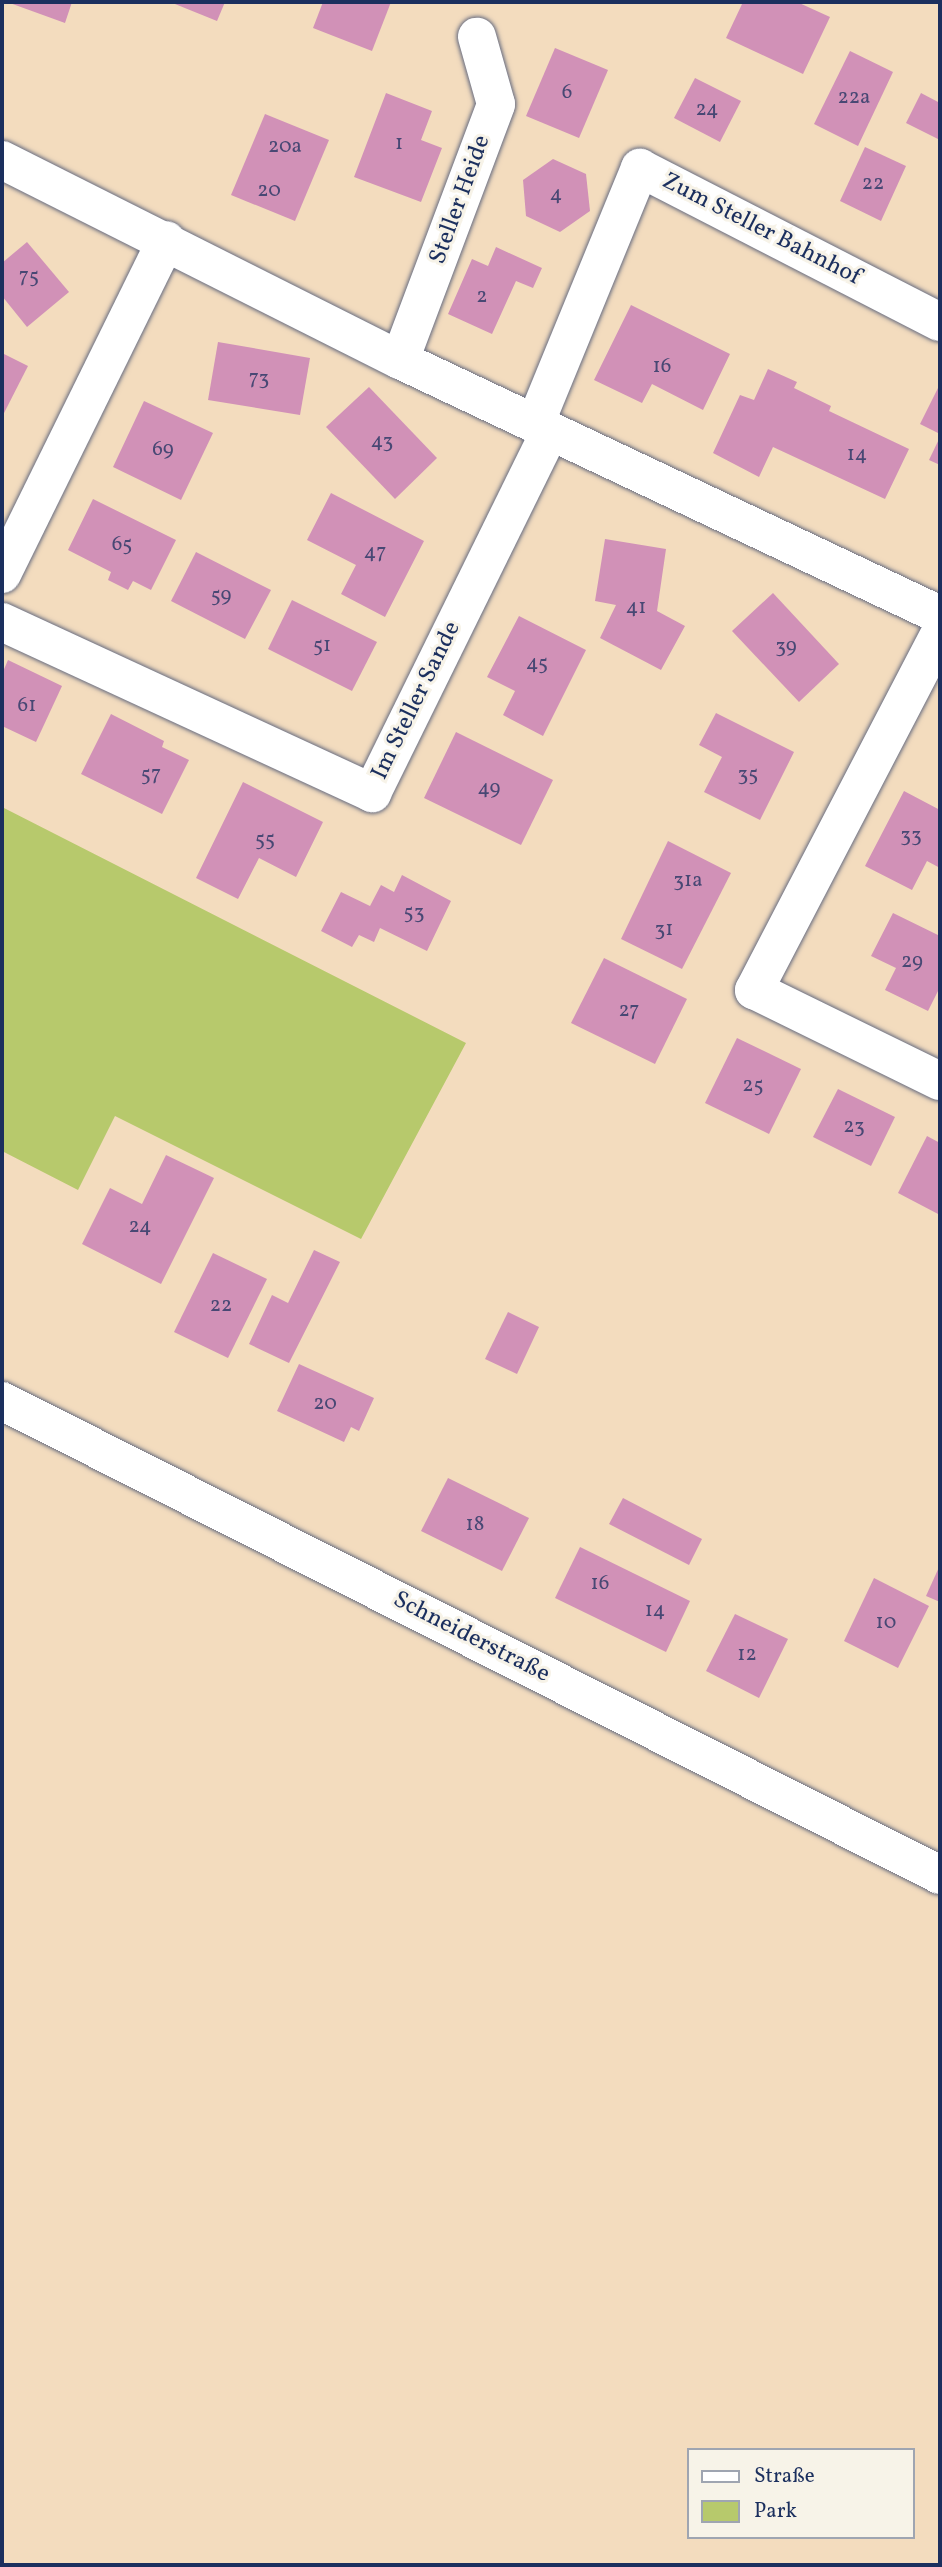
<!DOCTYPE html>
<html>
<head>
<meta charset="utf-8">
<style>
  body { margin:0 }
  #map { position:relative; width:942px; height:2567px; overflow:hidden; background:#f3dcbe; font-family:Vollkorn,serif }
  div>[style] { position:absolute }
  .green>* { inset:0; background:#b7c96c }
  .building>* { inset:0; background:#d191b7 }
  .roads { filter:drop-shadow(0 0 2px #676c80) drop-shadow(0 0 2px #676c80) }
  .street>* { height:38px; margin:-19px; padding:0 19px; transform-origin:19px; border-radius:19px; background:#fff }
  span { translate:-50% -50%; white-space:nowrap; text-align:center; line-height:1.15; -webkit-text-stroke:6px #f7f3e8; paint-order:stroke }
  .number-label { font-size:21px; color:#484874 }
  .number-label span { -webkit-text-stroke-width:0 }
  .street-label { font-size:24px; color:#1b2f5e }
  .frame { position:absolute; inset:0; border:4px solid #1b2f5e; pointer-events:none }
  .legend { position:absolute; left:687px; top:2448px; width:228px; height:91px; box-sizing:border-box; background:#f7f3e8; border:2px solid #9fa5b1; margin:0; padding:9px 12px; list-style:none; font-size:21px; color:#1b2f5e }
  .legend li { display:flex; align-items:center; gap:14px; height:35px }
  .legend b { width:35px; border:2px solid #9fa5b1 }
</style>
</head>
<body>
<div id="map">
  <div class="green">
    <div style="clip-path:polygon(2px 807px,466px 1043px,361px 1239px,115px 1116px,78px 1190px,2px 1151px)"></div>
  </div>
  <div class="building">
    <div style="clip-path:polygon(7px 2px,72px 2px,65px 23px)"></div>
    <div style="clip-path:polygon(170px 2px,225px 2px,217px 21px)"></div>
    <div style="clip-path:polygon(323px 2px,391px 2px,372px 51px,313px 28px)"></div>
    <div style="clip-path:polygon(743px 2px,797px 2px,830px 17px,803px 74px,726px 38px)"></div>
    <div style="clip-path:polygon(555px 48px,608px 70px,579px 138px,526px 116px)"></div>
    <div style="clip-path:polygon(850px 51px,893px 72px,858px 146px,814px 124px)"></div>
    <div style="clip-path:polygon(695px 78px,741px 101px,720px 142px,674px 118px)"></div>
    <div style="clip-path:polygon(386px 93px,432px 111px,421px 140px,442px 148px,421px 202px,354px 177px)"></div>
    <div style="clip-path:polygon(921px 93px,940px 103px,940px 140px,906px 123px)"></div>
    <div style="clip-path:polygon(265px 114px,329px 140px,295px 221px,231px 195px)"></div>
    <div style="clip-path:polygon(865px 147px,906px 166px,881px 221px,840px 201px)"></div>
    <div style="clip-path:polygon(553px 159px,586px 174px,590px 211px,560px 232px,526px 216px,523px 180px)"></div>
    <div style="clip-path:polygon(27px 242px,69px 292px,27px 327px,2px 296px,2px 263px)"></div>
    <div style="clip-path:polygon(496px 247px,542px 268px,533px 288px,516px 281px,492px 334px,448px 314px,472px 259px,488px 266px)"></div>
    <div style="clip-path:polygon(631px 305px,730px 354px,703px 410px,652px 384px,642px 403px,594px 380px)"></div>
    <div style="clip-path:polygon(218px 342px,310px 358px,300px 415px,208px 400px)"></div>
    <div style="clip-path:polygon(2px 353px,28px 366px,2px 417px)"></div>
    <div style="clip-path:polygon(768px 369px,797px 382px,794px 388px,831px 406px,829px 411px,909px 449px,885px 499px,773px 447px,759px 477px,713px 453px,740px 395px,754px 400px)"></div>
    <div style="clip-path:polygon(940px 384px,940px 434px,920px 424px)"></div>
    <div style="clip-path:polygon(369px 387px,437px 458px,395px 499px,326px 427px)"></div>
    <div style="clip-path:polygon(144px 401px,213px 433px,181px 500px,113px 467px)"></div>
    <div style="clip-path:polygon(940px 437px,940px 465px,929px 460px)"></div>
    <div style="clip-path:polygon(331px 493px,424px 541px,385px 617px,341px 594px,356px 565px,307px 540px)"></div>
    <div style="clip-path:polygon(93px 499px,176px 540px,151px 590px,133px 581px,128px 590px,108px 580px,111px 572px,68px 550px)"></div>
    <div style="clip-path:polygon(605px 539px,666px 549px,657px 611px,685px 626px,661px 670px,600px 638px,616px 605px,595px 601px)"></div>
    <div style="clip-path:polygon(196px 552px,271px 590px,245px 639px,171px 601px)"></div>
    <div style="clip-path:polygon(773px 593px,839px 664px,799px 702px,732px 631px)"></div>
    <div style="clip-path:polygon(292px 600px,377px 642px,352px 691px,268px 649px)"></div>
    <div style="clip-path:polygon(519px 616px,586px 650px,543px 736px,503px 715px,515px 691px,487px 677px)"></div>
    <div style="clip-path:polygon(8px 660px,62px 686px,36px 742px,2px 726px,2px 674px)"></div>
    <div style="clip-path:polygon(716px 713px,794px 752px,760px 820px,704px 792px,722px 757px,699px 745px)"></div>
    <div style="clip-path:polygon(111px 714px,164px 741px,162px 747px,189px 760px,162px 814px,81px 774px)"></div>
    <div style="clip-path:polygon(456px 732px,553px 780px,521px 845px,424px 798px)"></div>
    <div style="clip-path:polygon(243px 782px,323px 822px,296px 877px,259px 858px,238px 899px,196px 878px)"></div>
    <div style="clip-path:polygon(904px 791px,940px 810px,940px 868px,927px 861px,912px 890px,865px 866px)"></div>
    <div style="clip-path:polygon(668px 841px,731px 873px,682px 969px,621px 939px)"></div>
    <div style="clip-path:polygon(402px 875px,451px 901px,427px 951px,380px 928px,374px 942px,359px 935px,352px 947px,321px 931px,341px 892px,370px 906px,381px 885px,394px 892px)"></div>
    <div style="clip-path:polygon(893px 913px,940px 936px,940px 987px,928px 1011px,885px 990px,896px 968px,871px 956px)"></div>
    <div style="clip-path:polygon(604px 958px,687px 999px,655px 1064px,571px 1023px)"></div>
    <div style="clip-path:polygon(737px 1038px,801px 1069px,769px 1134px,705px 1103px)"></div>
    <div style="clip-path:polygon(838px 1089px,895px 1117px,871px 1166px,813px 1137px)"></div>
    <div style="clip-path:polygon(927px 1136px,940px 1143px,940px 1215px,898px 1193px)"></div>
    <div style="clip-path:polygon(166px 1155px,214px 1178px,161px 1284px,82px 1244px,110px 1188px,142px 1204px)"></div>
    <div style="clip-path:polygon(314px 1250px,340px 1262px,289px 1363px,249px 1344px,272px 1295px,288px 1303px)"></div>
    <div style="clip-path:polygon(213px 1253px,267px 1279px,228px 1358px,174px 1332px)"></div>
    <div style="clip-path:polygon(508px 1312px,539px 1327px,517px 1374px,485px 1359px)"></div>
    <div style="clip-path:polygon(299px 1364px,374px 1398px,359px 1431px,351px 1427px,344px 1442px,277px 1411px)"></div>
    <div style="clip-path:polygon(448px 1478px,529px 1518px,502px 1571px,421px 1531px)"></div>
    <div style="clip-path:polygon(623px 1498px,702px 1539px,689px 1565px,609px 1524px)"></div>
    <div style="clip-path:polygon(580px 1547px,690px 1601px,666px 1652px,555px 1598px)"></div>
    <div style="clip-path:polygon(940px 1565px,940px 1602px,926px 1596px)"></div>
    <div style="clip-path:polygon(874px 1578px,929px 1606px,898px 1668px,844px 1641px)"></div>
    <div style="clip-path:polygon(735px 1614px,788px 1639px,759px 1698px,706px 1671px)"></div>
  </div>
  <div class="roads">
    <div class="street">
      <div style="left:2px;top:160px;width:445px;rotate:26.7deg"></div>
      <div style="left:400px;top:360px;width:597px;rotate:25.28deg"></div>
      <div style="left:400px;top:360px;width:273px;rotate:-69.4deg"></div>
      <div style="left:496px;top:104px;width:70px;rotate:-105.8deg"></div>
      <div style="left:535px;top:424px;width:277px;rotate:-67.7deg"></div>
      <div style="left:640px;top:168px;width:337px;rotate:27.2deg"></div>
      <div style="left:2px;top:574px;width:372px;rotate:-63.8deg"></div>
      <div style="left:2px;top:622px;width:408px;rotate:24.8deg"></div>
      <div style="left:372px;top:793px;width:403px;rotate:-63.8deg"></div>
      <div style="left:940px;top:633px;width:403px;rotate:117.5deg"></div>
      <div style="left:754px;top:990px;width:207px;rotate:26.1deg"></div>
      <div style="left:2px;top:1401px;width:1051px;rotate:26.81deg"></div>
    </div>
  </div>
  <div class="number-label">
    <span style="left:567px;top:93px">6</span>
    <span style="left:854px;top:98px">22a</span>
    <span style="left:707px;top:110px">24</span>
    <span style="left:399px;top:144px">1</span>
    <span style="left:285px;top:147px">20a</span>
    <span style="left:873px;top:184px">22</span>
    <span style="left:269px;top:191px">20</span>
    <span style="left:556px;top:195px">4</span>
    <span style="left:29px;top:277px">75</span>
    <span style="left:482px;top:297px">2</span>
    <span style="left:662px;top:367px">16</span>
    <span style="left:259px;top:379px">73</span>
    <span style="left:382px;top:442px">43</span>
    <span style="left:163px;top:450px">69</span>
    <span style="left:857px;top:455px">14</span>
    <span style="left:122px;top:545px">65</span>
    <span style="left:375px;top:553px">47</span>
    <span style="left:221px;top:596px">59</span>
    <span style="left:636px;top:608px">41</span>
    <span style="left:322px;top:646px">51</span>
    <span style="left:786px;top:647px">39</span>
    <span style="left:537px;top:664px">45</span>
    <span style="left:27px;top:706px">61</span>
    <span style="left:151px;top:775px">57</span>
    <span style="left:748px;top:775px">35</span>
    <span style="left:489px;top:789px">49</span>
    <span style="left:911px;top:836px">33</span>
    <span style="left:265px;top:840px">55</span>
    <span style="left:688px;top:881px">31a</span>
    <span style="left:414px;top:913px">53</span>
    <span style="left:664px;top:930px">31</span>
    <span style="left:912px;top:962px">29</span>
    <span style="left:629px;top:1011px">27</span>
    <span style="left:753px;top:1086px">25</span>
    <span style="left:854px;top:1127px">23</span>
    <span style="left:140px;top:1227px">24</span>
    <span style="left:221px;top:1306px">22</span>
    <span style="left:325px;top:1404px">20</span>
    <span style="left:475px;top:1525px">18</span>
    <span style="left:600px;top:1584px">16</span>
    <span style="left:655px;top:1611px">14</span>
    <span style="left:886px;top:1623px">10</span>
    <span style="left:747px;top:1655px">12</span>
  </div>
  <div class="street-label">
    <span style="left:461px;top:200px;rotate:-70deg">Steller Heide</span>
    <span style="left:761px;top:230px;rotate:27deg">Zum Steller Bahnhof</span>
    <span style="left:417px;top:701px;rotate:-64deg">Im Steller Sande</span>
    <span style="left:471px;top:1638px;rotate:27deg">Schneiderstraße</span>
  </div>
  <div class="frame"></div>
  <ul class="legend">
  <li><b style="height:9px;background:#fff"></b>Straße</li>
  <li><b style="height:19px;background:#b7c96c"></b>Park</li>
  </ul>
</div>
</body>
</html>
